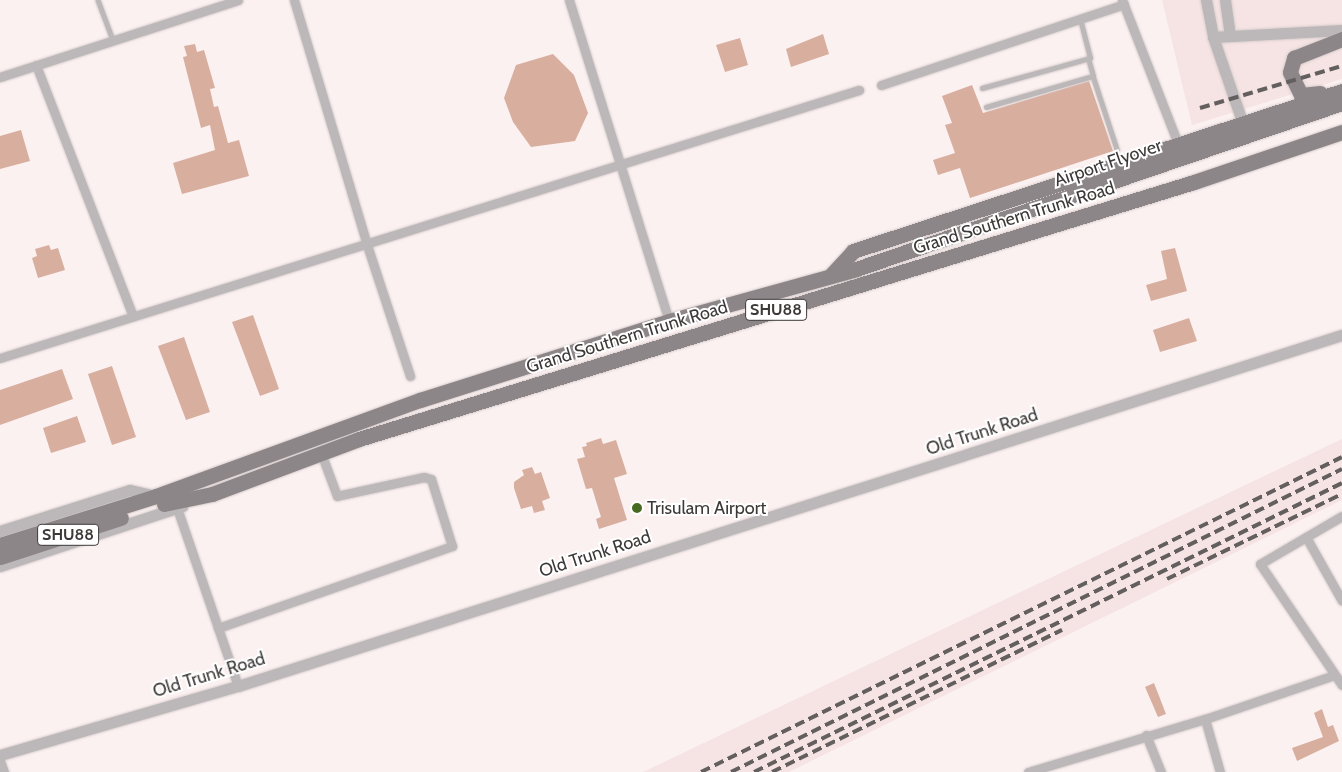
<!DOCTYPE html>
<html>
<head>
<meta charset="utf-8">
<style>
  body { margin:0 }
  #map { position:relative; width:1342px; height:772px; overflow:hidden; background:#fcf1f1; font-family:Cabin,sans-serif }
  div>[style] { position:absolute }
  .built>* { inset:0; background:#f6e3e3 }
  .building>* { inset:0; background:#d8ae9f }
  .roads { filter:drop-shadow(0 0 1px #d6cccc) drop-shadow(0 0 1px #d6cccc) }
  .service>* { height:4.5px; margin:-2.25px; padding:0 2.25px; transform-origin:2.25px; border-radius:2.25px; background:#bcb8b9 }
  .minor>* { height:9px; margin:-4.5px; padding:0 4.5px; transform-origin:4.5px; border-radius:4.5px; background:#bcb8b9 }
  .tertiary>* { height:11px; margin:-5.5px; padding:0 5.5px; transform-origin:5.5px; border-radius:5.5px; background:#bcb8b9 }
  .primary>* { height:15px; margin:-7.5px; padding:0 7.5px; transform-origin:7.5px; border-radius:7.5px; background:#8d8688 }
  .rail>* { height:4px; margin-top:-2px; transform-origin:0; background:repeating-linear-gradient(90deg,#645f5f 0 10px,transparent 0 15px) }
  .dots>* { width:14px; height:14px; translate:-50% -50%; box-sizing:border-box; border:2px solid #fff; border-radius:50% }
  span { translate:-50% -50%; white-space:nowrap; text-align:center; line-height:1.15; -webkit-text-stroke:4px #fff; paint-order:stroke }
  .shield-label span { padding:1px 4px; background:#fff; border:1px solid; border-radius:4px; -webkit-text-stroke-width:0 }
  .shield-label { font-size:16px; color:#3d3939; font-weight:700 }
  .street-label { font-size:18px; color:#3d3939 }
  .poi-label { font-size:18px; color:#3d3939 }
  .left { translate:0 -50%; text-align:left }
</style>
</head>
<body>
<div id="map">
  <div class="built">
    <div style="clip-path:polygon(1162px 0,1342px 0,1342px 79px,1192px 125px)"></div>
    <div style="clip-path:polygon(1342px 439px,1342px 500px,789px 772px,643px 772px)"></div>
  </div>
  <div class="building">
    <div style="clip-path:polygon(823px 34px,829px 54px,791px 67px,786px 49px)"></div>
    <div style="clip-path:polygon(740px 38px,748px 65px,725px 72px,716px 45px)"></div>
    <div style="clip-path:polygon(195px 44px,197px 52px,204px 50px,215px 88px,210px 89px,214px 107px,218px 106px,228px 143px,239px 140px,249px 176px,182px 194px,173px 163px,215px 150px,210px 125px,201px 128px,183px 57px,187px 56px,184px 46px)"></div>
    <div style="clip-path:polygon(553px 54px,574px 75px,588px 113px,575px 141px,531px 147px,513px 122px,504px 98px,516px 65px)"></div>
    <div style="clip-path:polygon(1089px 81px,1113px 151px,970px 198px,960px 168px,938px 175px,933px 160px,955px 153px,945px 125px,952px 123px,942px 96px,972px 85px,983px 113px)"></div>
    <div style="clip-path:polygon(21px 130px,30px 161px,0 169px,0 136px)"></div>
    <div style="clip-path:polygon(49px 245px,51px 250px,58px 248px,65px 270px,38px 278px,32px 258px,37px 256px,35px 249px)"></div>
    <div style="clip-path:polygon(1175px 248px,1187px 291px,1151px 301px,1146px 285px,1167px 279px,1161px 251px)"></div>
    <div style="clip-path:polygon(253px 315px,279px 389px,260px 396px,232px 322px)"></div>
    <div style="clip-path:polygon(1189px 318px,1197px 341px,1160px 352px,1153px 330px)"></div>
    <div style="clip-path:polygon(184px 337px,210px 412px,186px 420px,158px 346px)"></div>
    <div style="clip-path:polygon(112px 366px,136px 437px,112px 445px,88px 374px)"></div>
    <div style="clip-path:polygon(62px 369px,73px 399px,0 425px,0 390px)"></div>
    <div style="clip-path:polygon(77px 416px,86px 442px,51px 453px,43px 428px)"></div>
    <div style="clip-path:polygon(601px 438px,603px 444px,616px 440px,627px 474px,614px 478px,627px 520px,599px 529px,596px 519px,601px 517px,592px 488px,586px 489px,577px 459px,585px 457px,582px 447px,587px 446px,586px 443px)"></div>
    <div style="clip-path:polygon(532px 467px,535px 474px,541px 472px,550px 498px,542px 501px,545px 510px,534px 513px,532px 506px,521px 509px,514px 488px,514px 482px,524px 475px,522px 470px)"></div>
    <div style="clip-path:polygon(1154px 683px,1166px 714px,1158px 717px,1145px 687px)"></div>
    <div style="clip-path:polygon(1322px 709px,1328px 727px,1333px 725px,1339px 741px,1297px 761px,1292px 748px,1323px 737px,1314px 713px)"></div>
  </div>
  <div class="roads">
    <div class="service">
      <div style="left:98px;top:0;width:43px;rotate:69.4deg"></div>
      <div style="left:1093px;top:76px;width:77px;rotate:71.8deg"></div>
      <div style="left:982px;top:88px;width:112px;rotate:-15.5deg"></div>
      <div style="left:1090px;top:58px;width:40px;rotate:-104.4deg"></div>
      <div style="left:986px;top:107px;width:111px;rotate:-16.2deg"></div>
      <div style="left:1093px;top:76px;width:18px;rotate:-106deg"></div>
    </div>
    <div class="minor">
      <div style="left:294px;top:0;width:252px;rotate:73.4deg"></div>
      <div style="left:366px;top:242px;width:141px;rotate:71.8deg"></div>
      <div style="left:569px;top:0;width:336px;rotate:72.7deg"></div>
      <div style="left:1122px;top:0;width:157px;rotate:68.7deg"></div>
      <div style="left:36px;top:65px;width:269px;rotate:68.9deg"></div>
      <div style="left:0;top:77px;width:250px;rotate:-17.9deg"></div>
      <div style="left:881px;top:85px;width:256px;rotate:-18.4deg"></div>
      <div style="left:0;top:358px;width:900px;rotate:-17.33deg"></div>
      <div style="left:177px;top:508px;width:188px;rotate:71.1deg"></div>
      <div style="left:1342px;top:516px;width:95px;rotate:149.7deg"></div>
      <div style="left:1260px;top:564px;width:146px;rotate:55.9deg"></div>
      <div style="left:1306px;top:537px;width:73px;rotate:60.6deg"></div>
      <div style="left:218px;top:628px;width:248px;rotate:-19.3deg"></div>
      <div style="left:452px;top:546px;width:70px;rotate:-107.4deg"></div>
      <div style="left:431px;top:479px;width:7px;rotate:-164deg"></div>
      <div style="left:424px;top:477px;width:89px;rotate:167.7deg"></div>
      <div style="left:337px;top:496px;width:46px;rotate:-110.4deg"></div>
      <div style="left:1205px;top:719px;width:55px;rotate:74.2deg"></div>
      <div style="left:1146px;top:735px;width:40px;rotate:68deg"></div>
      <div style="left:0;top:761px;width:12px;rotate:70deg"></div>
      <div style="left:1028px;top:772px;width:185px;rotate:-16.7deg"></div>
      <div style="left:1205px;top:719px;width:136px;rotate:-18.8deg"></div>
    </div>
    <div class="tertiary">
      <div style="left:1206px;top:0;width:38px;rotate:79deg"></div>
      <div style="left:1213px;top:37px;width:92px;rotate:71deg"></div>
      <div style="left:1225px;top:0;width:35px;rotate:82deg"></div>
      <div style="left:1213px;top:37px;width:129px;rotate:-3.1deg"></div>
      <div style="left:0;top:531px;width:136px;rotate:-17.5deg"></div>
      <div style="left:130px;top:490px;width:27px;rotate:13deg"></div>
      <div style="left:0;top:566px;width:192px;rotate:-18.2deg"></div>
      <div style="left:0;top:755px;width:248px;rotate:-16.2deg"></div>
      <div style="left:238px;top:686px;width:1158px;rotate:-17.64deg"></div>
    </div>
    <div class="primary">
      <div style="left:1320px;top:93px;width:19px;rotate:174deg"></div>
      <div style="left:1301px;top:95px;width:25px;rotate:-116deg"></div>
      <div style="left:1290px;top:72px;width:15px;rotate:-74deg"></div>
      <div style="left:1294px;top:58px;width:52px;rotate:-21.6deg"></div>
      <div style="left:830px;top:276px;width:34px;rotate:-47deg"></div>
      <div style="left:853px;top:251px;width:515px;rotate:-18.12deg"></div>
      <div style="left:164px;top:504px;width:49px;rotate:-11.8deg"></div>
      <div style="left:212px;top:494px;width:157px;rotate:-20.5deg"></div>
      <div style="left:359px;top:439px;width:874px;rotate:-17.11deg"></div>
      <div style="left:1194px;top:182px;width:156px;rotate:-18.7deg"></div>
      <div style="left:0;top:545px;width:164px;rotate:-17.4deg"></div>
      <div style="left:156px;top:496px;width:281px;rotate:-20deg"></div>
      <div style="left:420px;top:400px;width:261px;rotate:-17.6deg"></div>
      <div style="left:669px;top:321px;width:194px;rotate:-15.5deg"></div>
      <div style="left:856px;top:269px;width:514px;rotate:-18.86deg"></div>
      <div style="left:0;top:557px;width:127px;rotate:-17.9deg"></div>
    </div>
  </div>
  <div class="rail">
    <div style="left:1200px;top:108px;width:148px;rotate:-16.5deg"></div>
    <div style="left:1167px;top:579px;width:195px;rotate:-25.9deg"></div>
    <div style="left:701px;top:772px;width:714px;rotate:-26.17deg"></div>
    <div style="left:731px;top:772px;width:682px;rotate:-26.38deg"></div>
    <div style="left:754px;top:772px;width:655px;rotate:-26.17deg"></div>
    <div style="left:772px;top:772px;width:323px;rotate:-26.1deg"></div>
  </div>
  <div class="dots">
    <div style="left:637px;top:508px;background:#476a22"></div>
  </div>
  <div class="shield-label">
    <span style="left:776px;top:310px">SHU88</span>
    <span style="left:68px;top:535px">SHU88</span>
  </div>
  <div class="street-label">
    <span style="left:1108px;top:163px;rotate:-19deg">Airport Flyover</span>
    <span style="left:1014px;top:218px;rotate:-17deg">Grand Southern Trunk Road</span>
    <span style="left:627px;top:337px;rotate:-17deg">Grand Southern Trunk Road</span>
    <span style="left:982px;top:432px;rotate:-18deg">Old Trunk Road</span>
    <span style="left:595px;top:554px;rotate:-18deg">Old Trunk Road</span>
    <span style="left:209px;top:675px;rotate:-17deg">Old Trunk Road</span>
  </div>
  <div class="poi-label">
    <span class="left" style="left:647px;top:508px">Trisulam Airport</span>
  </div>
</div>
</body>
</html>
